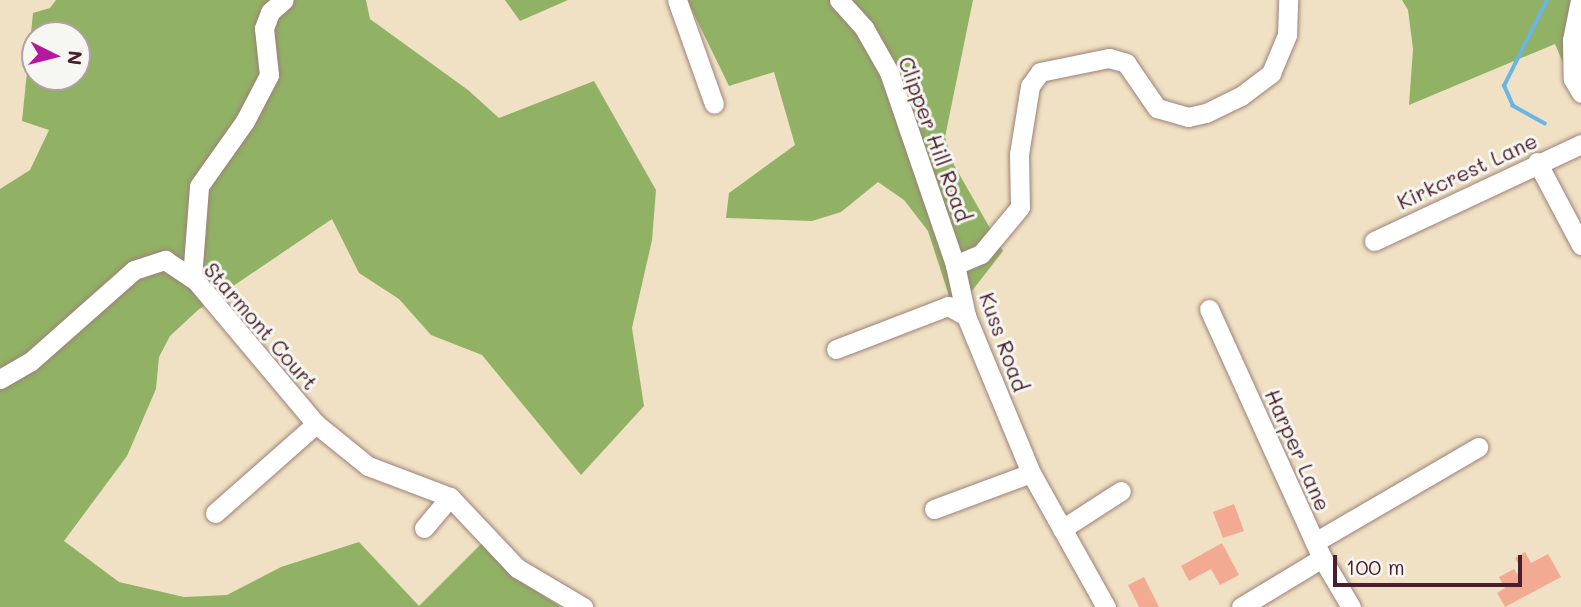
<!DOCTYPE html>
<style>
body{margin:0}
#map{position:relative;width:1581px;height:607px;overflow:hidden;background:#f0e1c4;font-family:Mali,sans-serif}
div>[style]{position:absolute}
.forest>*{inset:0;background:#91b165}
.stream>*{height:3.5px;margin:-1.75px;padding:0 1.75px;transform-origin:1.75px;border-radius:1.75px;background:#6bb5e4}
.building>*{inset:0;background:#f3aa92}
.roads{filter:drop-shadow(0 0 2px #9d8078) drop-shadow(0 0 2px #9d8078)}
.minor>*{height:19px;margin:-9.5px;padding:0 9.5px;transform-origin:9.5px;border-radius:9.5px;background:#fff}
span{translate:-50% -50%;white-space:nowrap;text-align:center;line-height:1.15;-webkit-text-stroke:6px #f6f6f2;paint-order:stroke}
.street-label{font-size:21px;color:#4a1f2b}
.north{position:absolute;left:21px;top:21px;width:70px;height:70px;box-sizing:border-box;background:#f6f6f2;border:2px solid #b1a0a2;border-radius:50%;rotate:96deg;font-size:19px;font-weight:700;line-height:28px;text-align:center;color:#4a1f2b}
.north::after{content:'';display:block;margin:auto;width:24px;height:32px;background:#b5179e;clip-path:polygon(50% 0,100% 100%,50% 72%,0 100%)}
.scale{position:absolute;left:1333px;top:555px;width:189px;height:32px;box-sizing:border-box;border:4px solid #4a1f2b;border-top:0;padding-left:9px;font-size:21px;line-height:24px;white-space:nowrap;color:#4a1f2b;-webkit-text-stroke:5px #f6f6f2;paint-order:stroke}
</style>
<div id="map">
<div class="forest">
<div style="clip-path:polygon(evenodd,56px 0,366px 0,370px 19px,468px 90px,499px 118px,594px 81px,656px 190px,652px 240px,632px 328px,644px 406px,581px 475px,482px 355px,431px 335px,399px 299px,359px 273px,332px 219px,198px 310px,170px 336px,159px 357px,156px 389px,127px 456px,64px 541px,119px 582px,184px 597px,227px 595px,281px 567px,359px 542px,419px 606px,482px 543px,511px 575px,561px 607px,0 607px,0 189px,30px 170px,49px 130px,22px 121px,33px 13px,50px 8px,56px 0,35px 35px,77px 35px,77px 77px,35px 77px,35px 35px)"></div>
<div style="clip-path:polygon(505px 0,568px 0,520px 21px)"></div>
<div style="clip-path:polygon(687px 0,973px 0,945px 137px,954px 165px,1003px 251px,968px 296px,951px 302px,928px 231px,904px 200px,878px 182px,841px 212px,812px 221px,726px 218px,729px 193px,795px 145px,774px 72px,729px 86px)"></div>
<div style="clip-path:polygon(1402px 0,1581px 0,1581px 105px,1555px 44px,1409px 105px,1413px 49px,1408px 10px)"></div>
</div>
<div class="stream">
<div style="left:1545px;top:124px;width:37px;rotate:-151deg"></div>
<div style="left:1513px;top:106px;width:22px;rotate:-114deg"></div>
<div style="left:1504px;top:86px;width:96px;rotate:-63.4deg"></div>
</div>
<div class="building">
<div style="clip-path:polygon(1234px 504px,1244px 531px,1223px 538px,1213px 512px)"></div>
<div style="clip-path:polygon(1222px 543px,1239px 575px,1220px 585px,1211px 569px,1189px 581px,1181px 566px)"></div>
<div style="clip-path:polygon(1525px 552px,1531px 563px,1548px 554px,1561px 577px,1505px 607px,1497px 593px,1505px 588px,1499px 577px,1514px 569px,1517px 574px,1522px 571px,1515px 558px)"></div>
<div style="clip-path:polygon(1144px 577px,1159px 607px,1139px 607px,1128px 585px)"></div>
</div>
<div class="roads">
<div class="minor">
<div style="left:677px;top:0;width:110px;rotate:70.4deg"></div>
<div style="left:839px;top:0;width:38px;rotate:48deg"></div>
<div style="left:864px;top:28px;width:51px;rotate:60.4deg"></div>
<div style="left:889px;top:72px;width:204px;rotate:71.1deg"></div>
<div style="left:955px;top:265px;width:52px;rotate:77.8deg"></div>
<div style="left:966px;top:316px;width:170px;rotate:67.5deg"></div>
<div style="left:1031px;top:473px;width:154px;rotate:60.8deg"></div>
<div style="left:1580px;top:0;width:41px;rotate:101.3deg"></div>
<div style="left:1572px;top:40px;width:39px;rotate:89deg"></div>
<div style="left:1573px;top:79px;width:16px;rotate:60deg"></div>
<div style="left:1537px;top:162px;width:94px;rotate:62.1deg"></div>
<div style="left:1374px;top:241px;width:229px;rotate:-25.1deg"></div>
<div style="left:955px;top:265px;width:28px;rotate:-23deg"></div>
<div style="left:981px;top:254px;width:61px;rotate:-50.3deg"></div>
<div style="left:1020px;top:207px;width:53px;rotate:-91.1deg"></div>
<div style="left:1019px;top:154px;width:69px;rotate:-80.8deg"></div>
<div style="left:1030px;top:86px;width:17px;rotate:-54deg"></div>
<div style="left:1040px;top:72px;width:70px;rotate:-11.5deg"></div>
<div style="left:1109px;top:58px;width:18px;rotate:16deg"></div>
<div style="left:1126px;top:63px;width:55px;rotate:55.4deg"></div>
<div style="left:1157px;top:108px;width:32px;rotate:16deg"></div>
<div style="left:1188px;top:117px;width:18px;rotate:-13deg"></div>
<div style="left:1206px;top:113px;width:39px;rotate:-26deg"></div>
<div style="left:1241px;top:96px;width:38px;rotate:-37deg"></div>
<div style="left:1271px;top:73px;width:41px;rotate:-67.2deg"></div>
<div style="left:1287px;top:35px;width:35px;rotate:-88deg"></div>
<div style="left:192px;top:278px;width:92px;rotate:-85.6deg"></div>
<div style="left:199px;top:186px;width:80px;rotate:-54.7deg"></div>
<div style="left:245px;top:121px;width:52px;rotate:-62.4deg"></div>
<div style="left:269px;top:75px;width:47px;rotate:-96.1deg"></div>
<div style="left:264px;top:28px;width:17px;rotate:-69deg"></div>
<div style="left:270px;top:12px;width:18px;rotate:-41deg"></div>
<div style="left:1209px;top:309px;width:273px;rotate:65.6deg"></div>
<div style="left:1322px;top:558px;width:57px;rotate:59.4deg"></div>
<div style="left:836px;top:349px;width:120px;rotate:-21deg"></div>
<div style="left:948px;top:306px;width:21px;rotate:29deg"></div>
<div style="left:0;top:379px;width:34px;rotate:-30deg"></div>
<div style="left:30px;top:362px;width:139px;rotate:-41.5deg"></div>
<div style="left:134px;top:270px;width:33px;rotate:-18deg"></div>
<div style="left:165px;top:260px;width:37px;rotate:34deg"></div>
<div style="left:196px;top:281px;width:187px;rotate:50deg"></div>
<div style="left:316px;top:424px;width:67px;rotate:38.9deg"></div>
<div style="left:368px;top:466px;width:88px;rotate:20.7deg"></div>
<div style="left:450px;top:497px;width:98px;rotate:46.7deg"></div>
<div style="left:517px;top:568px;width:77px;rotate:30.6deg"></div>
<div style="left:934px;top:509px;width:103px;rotate:-20.4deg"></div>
<div style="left:215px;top:513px;width:135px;rotate:-41.4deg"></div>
<div style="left:424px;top:528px;width:40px;rotate:-50deg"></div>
<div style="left:1062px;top:529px;width:70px;rotate:-32.8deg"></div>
<div style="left:1315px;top:542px;width:189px;rotate:-30.2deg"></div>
<div style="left:1241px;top:607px;width:95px;rotate:-31.2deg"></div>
</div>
</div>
<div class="street-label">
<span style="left:935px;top:139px;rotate:70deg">Clipper Hill Road</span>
<span style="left:1467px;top:171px;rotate:-25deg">Kirkcrest Lane</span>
<span style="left:261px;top:326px;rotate:49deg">Starmont Court</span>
<span style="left:1004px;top:342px;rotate:70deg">Kuss Road</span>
<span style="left:1298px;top:450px;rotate:66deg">Harper Lane</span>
</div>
<div class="north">N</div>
<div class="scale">100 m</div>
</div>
